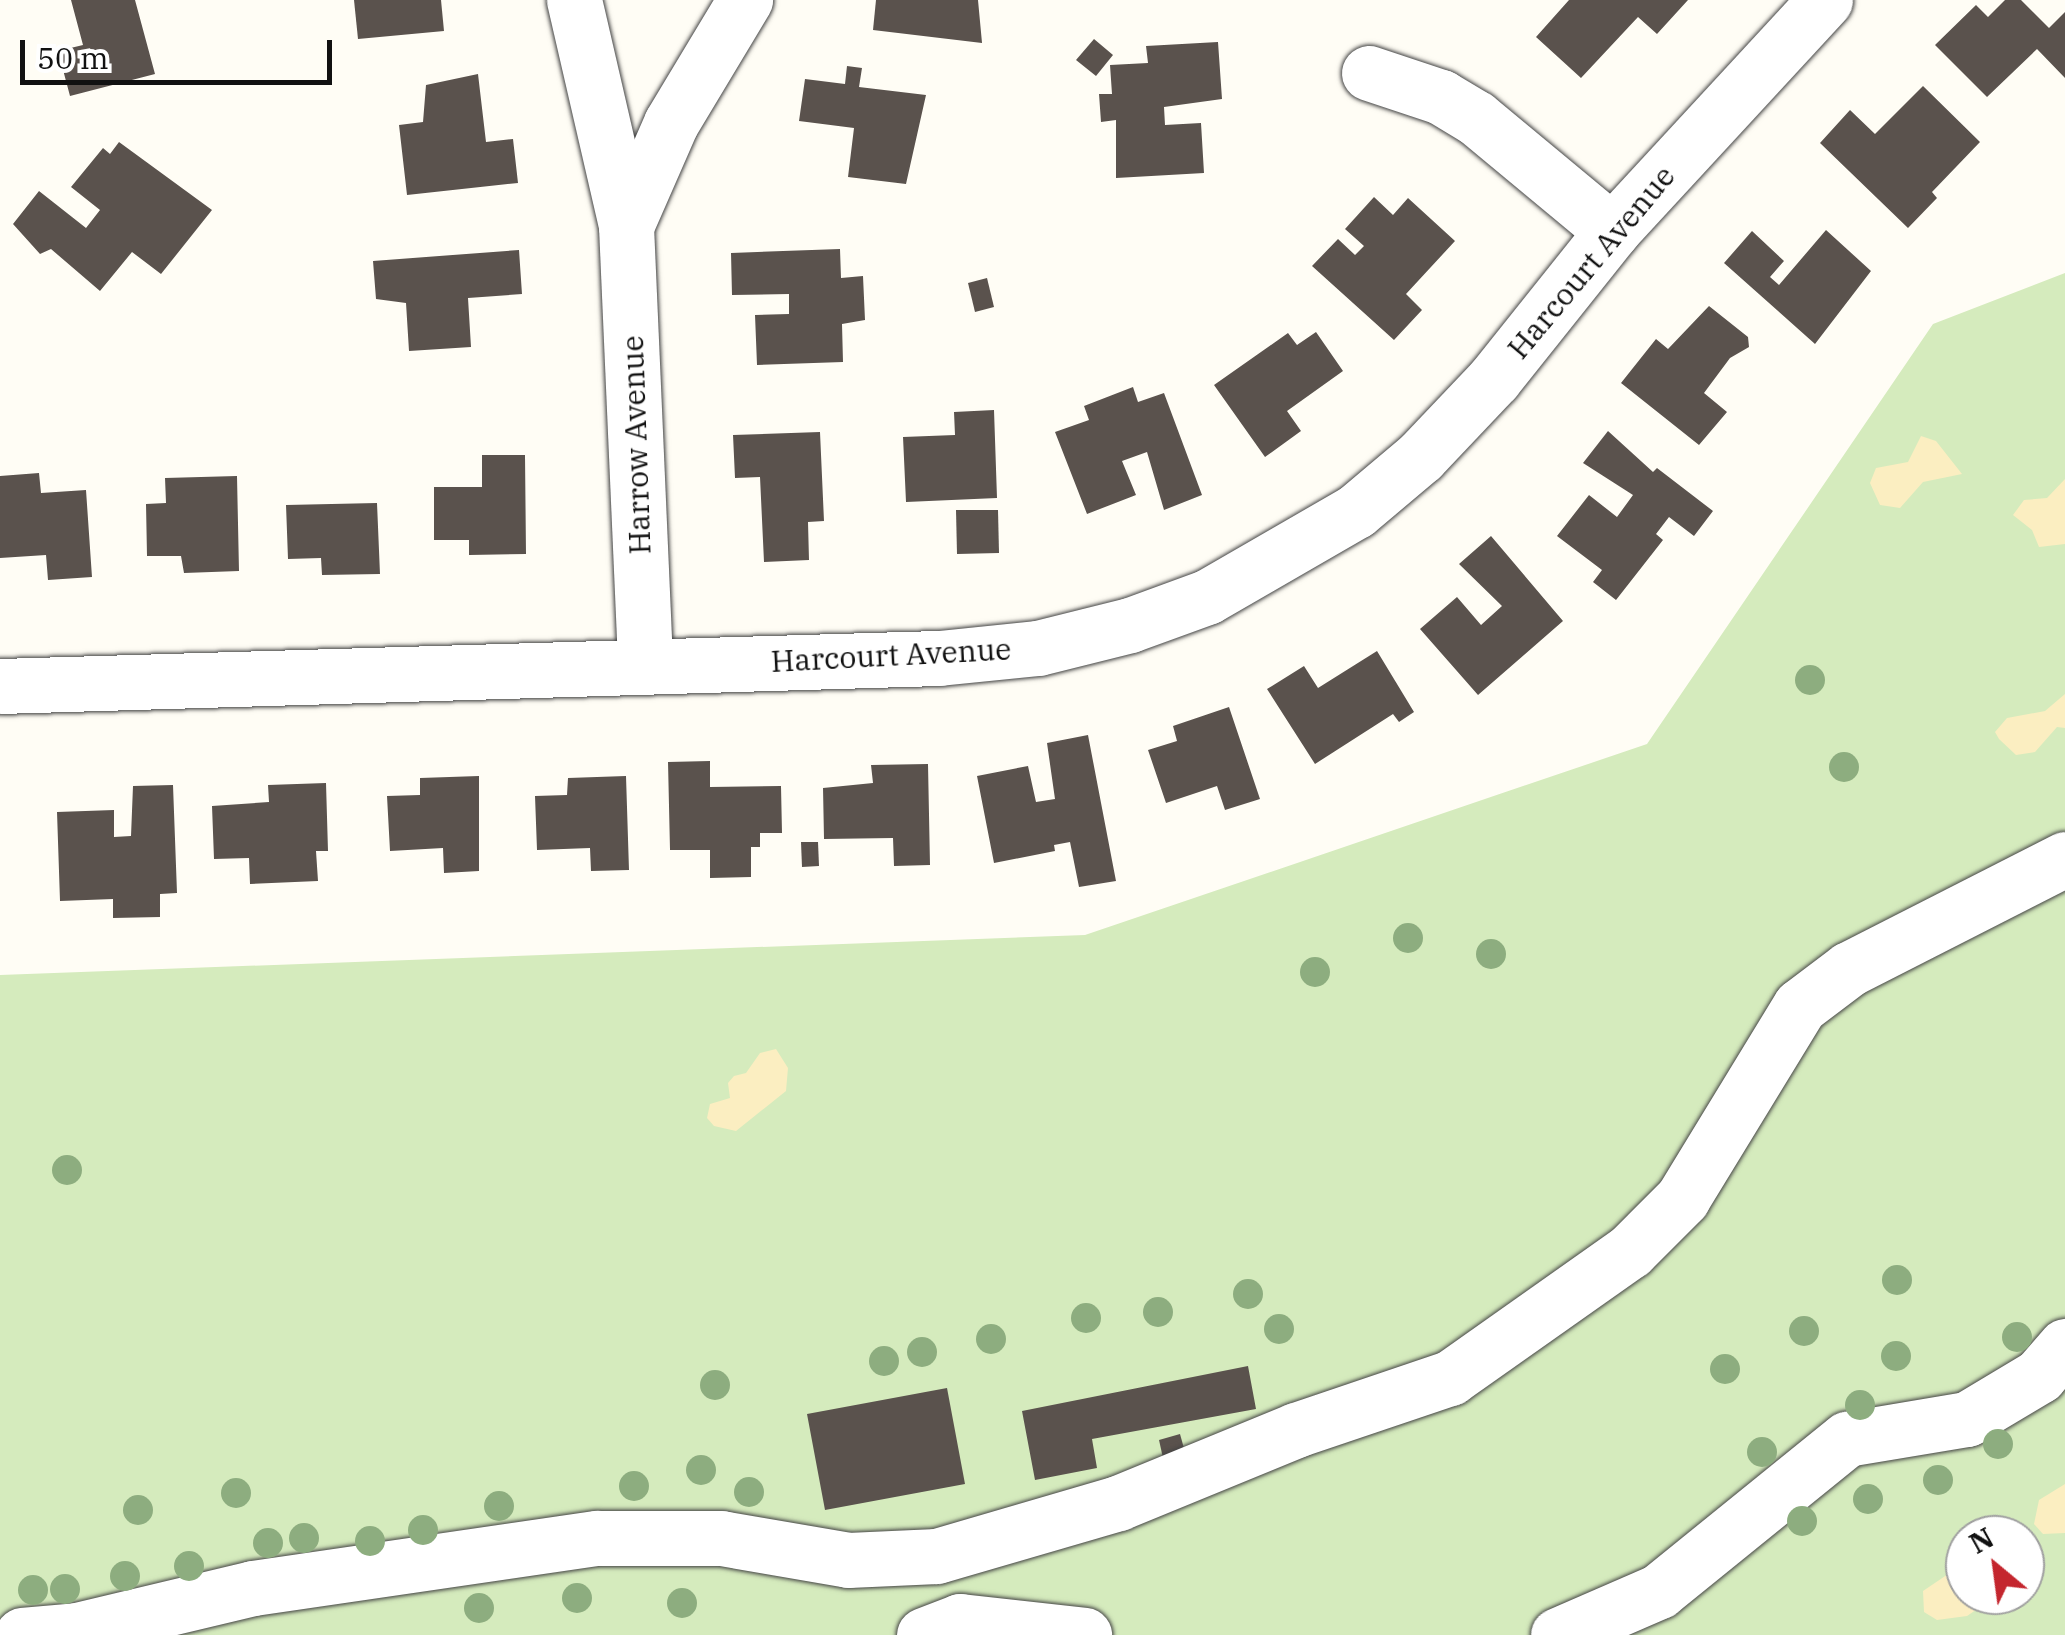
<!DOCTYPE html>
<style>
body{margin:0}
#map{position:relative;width:2065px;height:1635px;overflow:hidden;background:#fffdf5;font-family:"IBM Plex Serif",serif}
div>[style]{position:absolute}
.green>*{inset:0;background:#d5ebbd}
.sand>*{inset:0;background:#fbeec1}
.building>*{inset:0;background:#5a524d}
.roads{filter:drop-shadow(0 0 2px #444) drop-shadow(0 0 2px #444)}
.minor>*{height:55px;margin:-27.5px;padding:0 27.5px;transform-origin:27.5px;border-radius:27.5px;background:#fff}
.trees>*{width:30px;height:30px;margin:-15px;border-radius:50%;background:#8dad7f}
span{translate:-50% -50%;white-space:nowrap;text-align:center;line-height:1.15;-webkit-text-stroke:10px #fff;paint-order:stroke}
.street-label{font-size:30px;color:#111}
.north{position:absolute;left:1945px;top:1515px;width:100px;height:100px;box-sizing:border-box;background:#fff;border:2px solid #a0a0a0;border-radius:50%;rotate:331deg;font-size:28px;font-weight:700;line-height:40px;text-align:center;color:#111}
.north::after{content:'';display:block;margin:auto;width:35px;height:45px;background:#c4262e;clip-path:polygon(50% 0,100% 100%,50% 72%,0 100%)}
.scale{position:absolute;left:20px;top:40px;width:312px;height:45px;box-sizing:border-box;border:5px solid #111;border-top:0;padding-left:12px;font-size:30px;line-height:35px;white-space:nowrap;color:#111;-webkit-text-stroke:8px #fff;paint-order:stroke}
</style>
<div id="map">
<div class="green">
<div style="clip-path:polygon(evenodd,2065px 273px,2065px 1635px,0 1635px,0 975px,1085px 935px,1647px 744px,1933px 324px,2065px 273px,1965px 1535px,2025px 1535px,2025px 1595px,1965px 1595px,1965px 1535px)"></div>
</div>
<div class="sand">
<div style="clip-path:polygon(1921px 436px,1936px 441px,1962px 474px,1923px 482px,1900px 508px,1880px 505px,1870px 483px,1876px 468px,1908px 462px)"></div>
<div style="clip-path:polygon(2065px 479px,2065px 544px,2039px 547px,2032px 530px,2013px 515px,2024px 500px,2047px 498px)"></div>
<div style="clip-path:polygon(2065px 694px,2065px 728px,2057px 727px,2035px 752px,2016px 755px,1999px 739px,1995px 732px,2007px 718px,2045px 711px)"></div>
<div style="clip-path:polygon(776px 1049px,788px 1068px,786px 1091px,736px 1131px,714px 1126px,707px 1118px,710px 1104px,730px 1098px,728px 1083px,734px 1076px,746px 1073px,760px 1053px)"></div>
<div style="clip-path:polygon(2065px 1484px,2065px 1533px,2043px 1534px,2034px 1524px,2039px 1500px)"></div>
<div style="clip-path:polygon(1963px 1564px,1965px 1595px,1992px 1599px,1967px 1616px,1937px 1620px,1924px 1612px,1923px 1591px)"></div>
</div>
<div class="building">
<div style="clip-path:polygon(71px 0,135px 0,155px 74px,70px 96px,58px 51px,83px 45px)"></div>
<div style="clip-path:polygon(354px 0,441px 0,444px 31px,358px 39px)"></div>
<div style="clip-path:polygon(876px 0,978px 0,982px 43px,873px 30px)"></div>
<div style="clip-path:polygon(1569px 0,1688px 0,1657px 34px,1638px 17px,1581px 78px,1536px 37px)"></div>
<div style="clip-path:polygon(2005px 0,2021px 0,2049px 28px,2065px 12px,2065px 78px,2037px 49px,1987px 97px,1935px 45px,1976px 5px,1988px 17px)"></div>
<div style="clip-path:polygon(1094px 39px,1113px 55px,1096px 76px,1076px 60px)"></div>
<div style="clip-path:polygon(1218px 42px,1222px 99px,1164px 107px,1165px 125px,1201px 123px,1204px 173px,1116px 178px,1116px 120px,1101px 122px,1099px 94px,1112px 94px,1110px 65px,1148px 63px,1146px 46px)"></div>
<div style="clip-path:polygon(847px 66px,862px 68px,859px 87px,926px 95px,906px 184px,848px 177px,854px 128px,799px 121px,805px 79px,845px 84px)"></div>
<div style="clip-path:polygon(478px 74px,486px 142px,513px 139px,518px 183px,407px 195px,399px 125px,423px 122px,426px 85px)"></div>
<div style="clip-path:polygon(1923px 86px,1980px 142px,1932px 192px,1937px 198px,1908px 228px,1820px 143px,1850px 110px,1875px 134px)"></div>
<div style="clip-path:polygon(119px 142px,212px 210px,161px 274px,132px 252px,100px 291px,51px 249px,40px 254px,13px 224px,39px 191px,86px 228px,100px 210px,71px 187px,103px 148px,110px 154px)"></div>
<div style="clip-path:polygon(1374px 197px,1393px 215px,1408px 198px,1455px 241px,1406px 294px,1422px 310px,1394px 340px,1312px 266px,1338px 239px,1355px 255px,1364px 246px,1345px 229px)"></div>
<div style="clip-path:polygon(1826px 230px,1871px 271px,1815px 344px,1724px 263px,1752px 231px,1784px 261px,1770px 277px,1779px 285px)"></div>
<div style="clip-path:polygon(840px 249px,841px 278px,863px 276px,865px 320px,842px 324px,843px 362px,757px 365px,755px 315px,789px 314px,789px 294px,732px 295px,731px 253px)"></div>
<div style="clip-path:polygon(519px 250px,522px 294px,468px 298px,471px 347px,409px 351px,406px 303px,376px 299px,373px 261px)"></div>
<div style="clip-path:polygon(987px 278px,994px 307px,975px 312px,968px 283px)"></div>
<div style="clip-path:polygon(1709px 306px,1748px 337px,1749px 347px,1730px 358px,1704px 393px,1727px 412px,1699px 445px,1621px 383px,1656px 339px,1668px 349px)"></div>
<div style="clip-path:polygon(1316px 332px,1343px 371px,1287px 411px,1301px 431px,1265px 457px,1214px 385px,1288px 333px,1297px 345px)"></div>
<div style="clip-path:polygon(1133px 387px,1138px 402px,1164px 393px,1202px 495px,1164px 510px,1147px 452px,1122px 461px,1136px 495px,1087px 514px,1055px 432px,1089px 420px,1084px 406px)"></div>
<div style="clip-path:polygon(994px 410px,997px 498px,906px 502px,903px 437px,955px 435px,954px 412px)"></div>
<div style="clip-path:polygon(1608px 431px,1653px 472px,1657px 468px,1713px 511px,1694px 536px,1669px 517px,1656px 534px,1663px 540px,1616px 600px,1593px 582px,1602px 570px,1557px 536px,1589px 495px,1617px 517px,1633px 495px,1583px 463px)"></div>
<div style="clip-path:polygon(820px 432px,824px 521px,808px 522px,809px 560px,764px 562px,760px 477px,735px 478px,733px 435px)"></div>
<div style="clip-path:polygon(482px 455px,525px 455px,526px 554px,469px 555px,469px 540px,434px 540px,434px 487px,482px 487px)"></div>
<div style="clip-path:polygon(39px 473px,41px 493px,86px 490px,92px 577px,48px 580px,46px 555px,0 558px,0 476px)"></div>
<div style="clip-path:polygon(237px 476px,239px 571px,184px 573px,181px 556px,147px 556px,146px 504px,166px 503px,165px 478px)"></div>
<div style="clip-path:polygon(377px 503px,380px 574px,322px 575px,321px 558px,288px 559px,286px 505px)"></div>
<div style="clip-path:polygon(956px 510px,998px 510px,999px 553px,957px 554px)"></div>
<div style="clip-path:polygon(1491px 536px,1563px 621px,1478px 695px,1420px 629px,1457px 597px,1481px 625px,1502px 606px,1459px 564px)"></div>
<div style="clip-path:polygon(1377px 651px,1414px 712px,1399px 722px,1393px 714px,1315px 764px,1267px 689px,1304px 666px,1318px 688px)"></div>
<div style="clip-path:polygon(1229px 707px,1260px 799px,1225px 810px,1217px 786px,1166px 803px,1148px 750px,1177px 741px,1173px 726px)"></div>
<div style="clip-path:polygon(1088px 735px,1116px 881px,1079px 887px,1070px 842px,1054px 845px,1055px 851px,994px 863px,977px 776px,1028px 766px,1036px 802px,1055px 799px,1047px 743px)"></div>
<div style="clip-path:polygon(710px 761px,710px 787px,781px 786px,782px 833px,760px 833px,760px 847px,751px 847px,751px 877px,710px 878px,710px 850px,670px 850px,668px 762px)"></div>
<div style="clip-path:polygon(928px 764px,930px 865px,894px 866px,893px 838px,824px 839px,823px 788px,873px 783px,871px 765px)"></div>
<div style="clip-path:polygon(479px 776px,479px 871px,444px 873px,443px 848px,390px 851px,387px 796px,420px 795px,420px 778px)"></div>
<div style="clip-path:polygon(626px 776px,629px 870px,591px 871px,590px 848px,537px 850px,535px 796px,567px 795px,568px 778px)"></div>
<div style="clip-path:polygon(326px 783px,328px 851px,316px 851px,318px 881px,250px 884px,249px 858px,214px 859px,212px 806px,269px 802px,268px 785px)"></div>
<div style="clip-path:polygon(173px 785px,177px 893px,160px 894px,160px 917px,113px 918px,113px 899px,60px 901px,57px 812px,114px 810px,114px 837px,131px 836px,133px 786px)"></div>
<div style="clip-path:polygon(801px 842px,818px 842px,819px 866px,802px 867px)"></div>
<div style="clip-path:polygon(1248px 1366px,1256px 1409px,1092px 1439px,1097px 1468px,1035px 1480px,1022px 1411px)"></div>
<div style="clip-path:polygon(947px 1388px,965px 1484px,825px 1510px,807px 1414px)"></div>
<div style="clip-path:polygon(1180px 1434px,1185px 1452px,1163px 1458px,1159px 1440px)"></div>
</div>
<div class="roads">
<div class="minor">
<div style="left:574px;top:0;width:232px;rotate:77deg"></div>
<div style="left:626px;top:226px;width:438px;rotate:87.5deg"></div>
<div style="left:1369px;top:73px;width:76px;rotate:18.4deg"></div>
<div style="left:1441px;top:97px;width:41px;rotate:31deg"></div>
<div style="left:1476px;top:118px;width:177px;rotate:39.7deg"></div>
<div style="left:626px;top:226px;width:112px;rotate:-66.4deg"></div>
<div style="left:671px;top:123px;width:144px;rotate:-59deg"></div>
<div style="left:0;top:686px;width:939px;rotate:-1.71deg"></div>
<div style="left:939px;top:658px;width:100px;rotate:-5.8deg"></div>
<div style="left:1038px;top:648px;width:95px;rotate:-14deg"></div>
<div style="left:1130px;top:625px;width:82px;rotate:-20deg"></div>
<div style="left:1207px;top:597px;width:172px;rotate:-30deg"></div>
<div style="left:1356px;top:511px;width:85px;rotate:-40.2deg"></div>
<div style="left:1421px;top:456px;width:106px;rotate:-46.5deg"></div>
<div style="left:1494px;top:379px;width:189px;rotate:-51.4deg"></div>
<div style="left:1612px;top:231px;width:314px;rotate:-47.3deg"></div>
<div style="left:22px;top:1635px;width:55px;rotate:-5.2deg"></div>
<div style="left:77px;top:1630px;width:181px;rotate:-13.4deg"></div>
<div style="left:253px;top:1588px;width:348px;rotate:-8.3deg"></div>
<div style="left:597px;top:1538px;width:124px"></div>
<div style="left:721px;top:1538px;width:129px;rotate:9.8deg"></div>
<div style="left:848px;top:1560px;width:89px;rotate:-2.6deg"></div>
<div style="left:937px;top:1556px;width:189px;rotate:-16.3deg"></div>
<div style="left:1118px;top:1503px;width:192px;rotate:-22.3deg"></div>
<div style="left:1296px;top:1430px;width:163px;rotate:-18.7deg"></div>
<div style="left:1450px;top:1378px;width:220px;rotate:-35.2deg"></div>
<div style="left:1630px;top:1251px;width:74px;rotate:-45deg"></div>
<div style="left:1682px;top:1199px;width:226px;rotate:-58.6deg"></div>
<div style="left:1800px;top:1006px;width:61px;rotate:-37.1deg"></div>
<div style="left:1849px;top:969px;width:242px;rotate:-27deg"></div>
<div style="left:924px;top:1635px;width:39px;rotate:-21deg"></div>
<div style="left:960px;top:1621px;width:125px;rotate:6.4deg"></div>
<div style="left:1558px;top:1635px;width:110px;rotate:-23.5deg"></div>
<div style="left:1659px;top:1591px;width:242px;rotate:-39deg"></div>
<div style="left:1847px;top:1439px;width:122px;rotate:-9.5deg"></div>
<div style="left:1967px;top:1419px;width:84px;rotate:-30.8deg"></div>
<div style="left:2039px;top:1376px;width:40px;rotate:-49deg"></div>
</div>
</div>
<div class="trees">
<div style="left:1810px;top:680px"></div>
<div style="left:1844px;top:767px"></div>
<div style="left:1408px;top:938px"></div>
<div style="left:1491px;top:954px"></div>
<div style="left:1315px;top:972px"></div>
<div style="left:67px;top:1170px"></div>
<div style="left:1897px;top:1280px"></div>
<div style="left:1248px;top:1294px"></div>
<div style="left:1158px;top:1312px"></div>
<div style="left:1086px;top:1318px"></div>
<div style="left:1279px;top:1329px"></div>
<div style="left:1804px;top:1331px"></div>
<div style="left:2017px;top:1337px"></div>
<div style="left:991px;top:1339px"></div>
<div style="left:922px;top:1352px"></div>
<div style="left:1896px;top:1356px"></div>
<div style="left:884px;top:1361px"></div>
<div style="left:1725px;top:1369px"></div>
<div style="left:715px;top:1385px"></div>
<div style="left:1860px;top:1405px"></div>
<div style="left:1998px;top:1444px"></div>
<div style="left:1762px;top:1452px"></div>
<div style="left:701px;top:1470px"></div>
<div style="left:1938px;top:1480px"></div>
<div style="left:634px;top:1486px"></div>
<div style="left:749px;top:1492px"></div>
<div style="left:236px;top:1493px"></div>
<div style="left:1868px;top:1499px"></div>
<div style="left:499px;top:1506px"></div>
<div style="left:138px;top:1510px"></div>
<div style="left:1802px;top:1521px"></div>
<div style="left:423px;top:1530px"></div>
<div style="left:304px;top:1538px"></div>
<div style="left:370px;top:1541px"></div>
<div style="left:268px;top:1543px"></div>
<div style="left:189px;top:1566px"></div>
<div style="left:125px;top:1576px"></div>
<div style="left:65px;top:1589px"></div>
<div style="left:33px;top:1590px"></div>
<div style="left:577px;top:1598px"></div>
<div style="left:682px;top:1603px"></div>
<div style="left:479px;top:1608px"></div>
</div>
<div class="street-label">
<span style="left:1591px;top:262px;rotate:-50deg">Harcourt Avenue</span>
<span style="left:636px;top:445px;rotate:-92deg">Harrow Avenue</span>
<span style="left:891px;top:655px;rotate:-3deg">Harcourt Avenue</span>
</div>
<div class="north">N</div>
<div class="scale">50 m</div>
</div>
